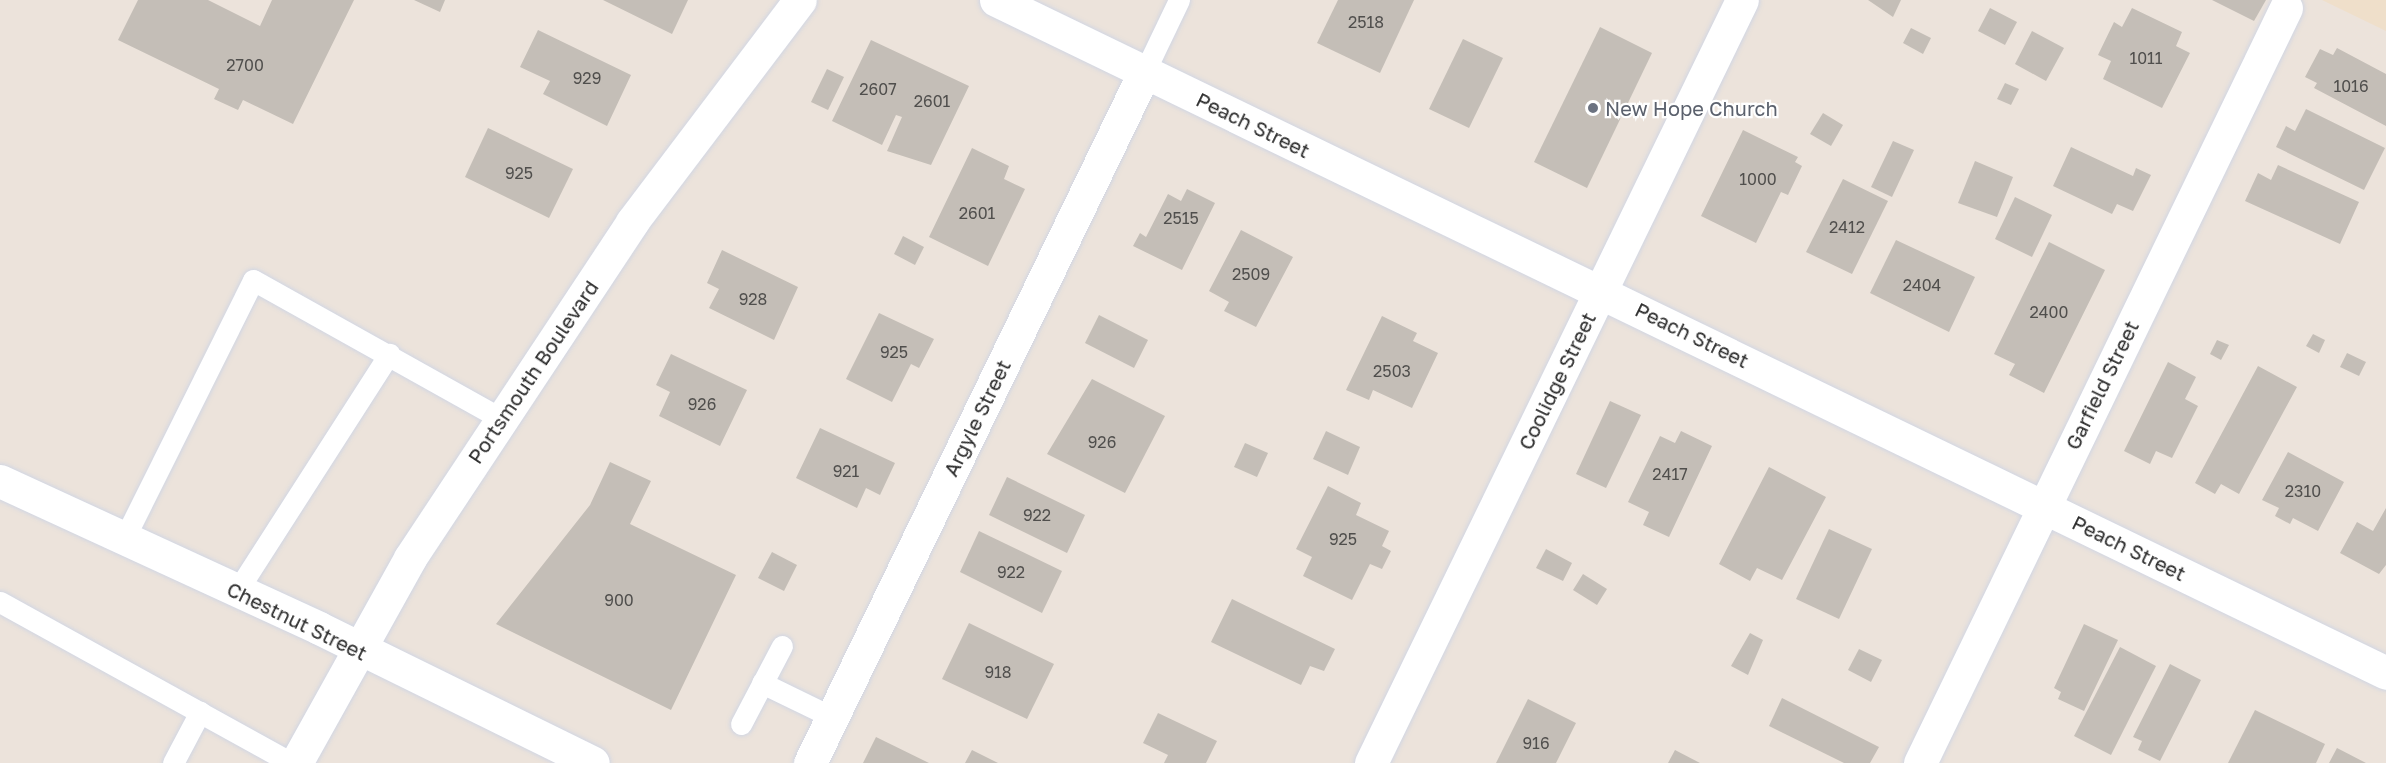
<!DOCTYPE html>
<style>
body{margin:0}
#map{position:relative;width:2386px;height:763px;overflow:hidden;background:#ece3db;font-family:"Golos Text",sans-serif}
div>[style]{position:absolute}
.education>*{inset:0;background:#efdfca}
.building>*{inset:0;background:#c4beb7}
.roads{filter:drop-shadow(0 0 2px #d1d6e3) drop-shadow(0 0 2px #d1d6e3)}
.service>*{height:21px;margin:-10.5px;padding:0 10.5px;transform-origin:10.5px;border-radius:10.5px;background:#fff}
.minor>*{height:33px;margin:-16.5px;padding:0 16.5px;transform-origin:16.5px;border-radius:16.5px;background:#fff}
.secondary>*{height:33px;margin:-16.5px;padding:0 16.5px;transform-origin:16.5px;border-radius:16.5px;background:#fff}
.dots>*{width:16px;height:16px;translate:-50% -50%;box-sizing:border-box;border:3px solid #fff;border-radius:50%}
span{translate:-50% -50%;white-space:nowrap;text-align:center;line-height:1.15;-webkit-text-stroke:4.5px #fff;paint-order:stroke}
.number-label{font-size:16px;color:#504f4d}
.number-label span{-webkit-text-stroke-width:0}
.worship-label{font-size:20px;color:#5b616d}
.left{translate:0 -50%;text-align:left}
.street-label{font-size:20px;color:#2a2a2a}
</style>
<div id="map">
<div class="education">
<div style="clip-path:polygon(2322px 0,2386px 0,2386px 31px)"></div>
</div>
<div class="building">
<div style="clip-path:polygon(138px 0,208px 0,260px 26px,272px 0,354px 0,293px 124px,243px 100px,238px 110px,214px 99px,219px 89px,118px 40px)"></div>
<div style="clip-path:polygon(414px 0,445px 0,440px 12px)"></div>
<div style="clip-path:polygon(603px 0,688px 0,672px 34px)"></div>
<div style="clip-path:polygon(1338px 0,1414px 0,1380px 73px,1317px 43px)"></div>
<div style="clip-path:polygon(1868px 0,1901px 0,1893px 17px)"></div>
<div style="clip-path:polygon(2212px 0,2266px 0,2254px 21px)"></div>
<div style="clip-path:polygon(1990px 8px,2017px 22px,2005px 45px,1978px 31px)"></div>
<div style="clip-path:polygon(2132px 8px,2182px 32px,2176px 46px,2190px 53px,2162px 108px,2103px 79px,2111px 61px,2098px 55px,2114px 22px,2122px 27px)"></div>
<div style="clip-path:polygon(1600px 27px,1652px 53px,1587px 188px,1534px 162px)"></div>
<div style="clip-path:polygon(1911px 28px,1931px 38px,1923px 54px,1903px 43px)"></div>
<div style="clip-path:polygon(538px 30px,631px 75px,607px 126px,543px 94px,550px 81px,520px 67px)"></div>
<div style="clip-path:polygon(2032px 31px,2064px 48px,2046px 81px,2015px 64px)"></div>
<div style="clip-path:polygon(1463px 39px,1503px 58px,1469px 128px,1429px 109px)"></div>
<div style="clip-path:polygon(871px 40px,969px 86px,931px 165px,887px 151px,902px 117px,896px 115px,882px 145px,832px 121px)"></div>
<div style="clip-path:polygon(2337px 48px,2386px 74px,2386px 126px,2314px 88px,2317px 83px,2305px 77px,2320px 49px,2333px 55px)"></div>
<div style="clip-path:polygon(827px 69px,844px 77px,828px 110px,811px 102px)"></div>
<div style="clip-path:polygon(2005px 83px,2019px 89px,2011px 105px,1997px 99px)"></div>
<div style="clip-path:polygon(2306px 109px,2385px 148px,2364px 190px,2276px 147px,2286px 126px,2295px 131px)"></div>
<div style="clip-path:polygon(1823px 113px,1843px 125px,1831px 146px,1810px 134px)"></div>
<div style="clip-path:polygon(488px 128px,573px 169px,549px 218px,465px 177px)"></div>
<div style="clip-path:polygon(1743px 130px,1798px 157px,1795px 162px,1802px 166px,1788px 195px,1781px 192px,1756px 243px,1701px 216px)"></div>
<div style="clip-path:polygon(1893px 141px,1914px 150px,1892px 197px,1871px 187px)"></div>
<div style="clip-path:polygon(2071px 147px,2133px 176px,2136px 168px,2151px 175px,2133px 211px,2117px 204px,2112px 214px,2053px 186px)"></div>
<div style="clip-path:polygon(972px 148px,1009px 166px,1004px 179px,1025px 189px,988px 266px,929px 237px)"></div>
<div style="clip-path:polygon(1975px 161px,2013px 177px,1997px 217px,1958px 203px)"></div>
<div style="clip-path:polygon(2278px 165px,2359px 202px,2340px 244px,2245px 201px,2258px 173px,2271px 180px)"></div>
<div style="clip-path:polygon(1843px 179px,1888px 201px,1852px 274px,1806px 252px)"></div>
<div style="clip-path:polygon(1187px 189px,1215px 203px,1182px 270px,1133px 246px,1140px 233px,1146px 237px,1168px 194px,1181px 201px)"></div>
<div style="clip-path:polygon(2015px 197px,2052px 215px,2032px 257px,1995px 239px)"></div>
<div style="clip-path:polygon(1241px 230px,1293px 257px,1256px 327px,1224px 311px,1229px 302px,1209px 291px)"></div>
<div style="clip-path:polygon(903px 236px,924px 247px,915px 265px,894px 254px)"></div>
<div style="clip-path:polygon(1896px 240px,1975px 277px,1949px 332px,1870px 293px)"></div>
<div style="clip-path:polygon(2049px 242px,2105px 270px,2044px 393px,2009px 375px,2015px 364px,1994px 354px)"></div>
<div style="clip-path:polygon(722px 250px,798px 287px,774px 340px,709px 308px,719px 289px,707px 283px)"></div>
<div style="clip-path:polygon(879px 313px,934px 339px,919px 368px,911px 364px,892px 402px,846px 379px)"></div>
<div style="clip-path:polygon(1099px 315px,1148px 340px,1134px 368px,1085px 343px)"></div>
<div style="clip-path:polygon(1382px 316px,1417px 333px,1413px 341px,1438px 353px,1412px 408px,1373px 390px,1369px 400px,1346px 390px)"></div>
<div style="clip-path:polygon(2313px 334px,2325px 340px,2319px 353px,2306px 346px)"></div>
<div style="clip-path:polygon(2217px 340px,2229px 345px,2221px 360px,2210px 354px)"></div>
<div style="clip-path:polygon(2347px 353px,2366px 362px,2359px 376px,2340px 367px)"></div>
<div style="clip-path:polygon(671px 354px,747px 390px,720px 446px,659px 416px,670px 392px,656px 385px)"></div>
<div style="clip-path:polygon(2168px 362px,2196px 377px,2185px 399px,2198px 406px,2172px 458px,2156px 451px,2150px 464px,2124px 451px)"></div>
<div style="clip-path:polygon(2258px 366px,2297px 387px,2239px 494px,2221px 484px,2215px 494px,2195px 483px)"></div>
<div style="clip-path:polygon(1092px 379px,1165px 416px,1125px 493px,1047px 454px)"></div>
<div style="clip-path:polygon(1610px 401px,1641px 415px,1606px 488px,1576px 474px)"></div>
<div style="clip-path:polygon(820px 428px,895px 463px,880px 495px,866px 488px,857px 508px,796px 478px)"></div>
<div style="clip-path:polygon(1326px 431px,1360px 447px,1348px 475px,1313px 459px)"></div>
<div style="clip-path:polygon(1681px 431px,1712px 446px,1669px 537px,1643px 525px,1649px 512px,1628px 502px,1660px 436px,1675px 443px)"></div>
<div style="clip-path:polygon(1245px 443px,1268px 453px,1257px 477px,1234px 467px)"></div>
<div style="clip-path:polygon(2288px 452px,2344px 482px,2318px 531px,2293px 518px,2290px 524px,2275px 516px,2279px 508px,2262px 500px)"></div>
<div style="clip-path:polygon(610px 462px,651px 481px,630px 524px,736px 575px,671px 710px,496px 624px,590px 505px)"></div>
<div style="clip-path:polygon(1769px 467px,1826px 497px,1782px 580px,1757px 568px,1750px 581px,1719px 564px)"></div>
<div style="clip-path:polygon(1007px 477px,1085px 515px,1067px 553px,989px 515px)"></div>
<div style="clip-path:polygon(1328px 486px,1361px 503px,1356px 515px,1389px 531px,1382px 546px,1391px 551px,1382px 569px,1370px 564px,1352px 600px,1303px 576px,1312px 557px,1296px 549px)"></div>
<div style="clip-path:polygon(2386px 508px,2386px 565px,2379px 574px,2340px 553px,2357px 522px,2373px 531px)"></div>
<div style="clip-path:polygon(1829px 529px,1872px 549px,1839px 619px,1796px 599px)"></div>
<div style="clip-path:polygon(979px 531px,1062px 571px,1042px 613px,960px 572px)"></div>
<div style="clip-path:polygon(1546px 549px,1572px 563px,1563px 581px,1536px 568px)"></div>
<div style="clip-path:polygon(772px 552px,797px 565px,784px 591px,758px 578px)"></div>
<div style="clip-path:polygon(1583px 574px,1607px 589px,1597px 605px,1573px 590px)"></div>
<div style="clip-path:polygon(1232px 599px,1335px 649px,1324px 671px,1310px 666px,1301px 685px,1211px 642px)"></div>
<div style="clip-path:polygon(969px 623px,1054px 664px,1027px 719px,942px 679px)"></div>
<div style="clip-path:polygon(2084px 624px,2118px 640px,2084px 711px,2058px 699px,2061px 692px,2054px 688px)"></div>
<div style="clip-path:polygon(1750px 633px,1763px 640px,1748px 675px,1731px 666px)"></div>
<div style="clip-path:polygon(2120px 647px,2156px 666px,2111px 755px,2074px 736px)"></div>
<div style="clip-path:polygon(1859px 649px,1882px 660px,1871px 682px,1848px 670px)"></div>
<div style="clip-path:polygon(2170px 664px,2201px 680px,2160px 761px,2138px 750px,2142px 741px,2133px 737px)"></div>
<div style="clip-path:polygon(1782px 698px,1879px 747px,1870px 763px,1844px 763px,1769px 726px)"></div>
<div style="clip-path:polygon(1528px 699px,1576px 723px,1556px 763px,1496px 763px)"></div>
<div style="clip-path:polygon(2255px 710px,2325px 744px,2316px 763px,2228px 763px)"></div>
<div style="clip-path:polygon(1158px 713px,1217px 741px,1206px 763px,1164px 763px,1168px 755px,1143px 743px)"></div>
<div style="clip-path:polygon(876px 737px,929px 763px,863px 763px)"></div>
<div style="clip-path:polygon(2337px 748px,2366px 763px,2329px 763px)"></div>
<div style="clip-path:polygon(972px 750px,998px 763px,965px 763px)"></div>
<div style="clip-path:polygon(1675px 750px,1700px 763px,1668px 763px)"></div>
</div>
<div class="roads">
<div class="service">
<div style="left:1144px;top:73px;width:81px;rotate:-64.4deg"></div>
<div style="left:124px;top:539px;width:289px;rotate:-63.5deg"></div>
<div style="left:253px;top:280px;width:285px;rotate:29.2deg"></div>
<div style="left:237px;top:591px;width:282px;rotate:-57.3deg"></div>
<div style="left:0;top:602px;width:333px;rotate:28.9deg"></div>
<div style="left:762px;top:683px;width:78px;rotate:25.9deg"></div>
<div style="left:741px;top:724px;width:88px;rotate:-62.3deg"></div>
<div style="left:173px;top:763px;width:58px;rotate:-62.1deg"></div>
</div>
<div class="minor">
<div style="left:996px;top:0;width:1544px;rotate:25.83deg"></div>
<div style="left:0;top:481px;width:351px;rotate:24.7deg"></div>
<div style="left:319px;top:628px;width:305px;rotate:26.2deg"></div>
<div style="left:810px;top:763px;width:767px;rotate:-64.17deg"></div>
<div style="left:1371px;top:763px;width:848px;rotate:-64.07deg"></div>
<div style="left:1920px;top:763px;width:839px;rotate:-64.14deg"></div>
</div>
<div class="secondary">
<div style="left:296px;top:763px;width:235px;rotate:-60.9deg"></div>
<div style="left:410px;top:558px;width:403px;rotate:-56.5deg"></div>
<div style="left:632px;top:222px;width:278px;rotate:-52.9deg"></div>
</div>
</div>
<div class="dots">
<div style="left:1593px;top:108px;background:#6b7280"></div>
</div>
<div class="number-label">
<span style="left:1366px;top:22px">2518</span>
<span style="left:2146px;top:58px">1011</span>
<span style="left:245px;top:65px">2700</span>
<span style="left:587px;top:78px">929</span>
<span style="left:2351px;top:86px">1016</span>
<span style="left:878px;top:89px">2607</span>
<span style="left:932px;top:101px">2601</span>
<span style="left:519px;top:173px">925</span>
<span style="left:1758px;top:179px">1000</span>
<span style="left:977px;top:213px">2601</span>
<span style="left:1181px;top:218px">2515</span>
<span style="left:1847px;top:227px">2412</span>
<span style="left:1251px;top:274px">2509</span>
<span style="left:1922px;top:285px">2404</span>
<span style="left:753px;top:299px">928</span>
<span style="left:2049px;top:312px">2400</span>
<span style="left:894px;top:352px">925</span>
<span style="left:1392px;top:371px">2503</span>
<span style="left:702px;top:404px">926</span>
<span style="left:1102px;top:442px">926</span>
<span style="left:846px;top:471px">921</span>
<span style="left:1670px;top:474px">2417</span>
<span style="left:2303px;top:491px">2310</span>
<span style="left:1037px;top:515px">922</span>
<span style="left:1343px;top:539px">925</span>
<span style="left:1011px;top:572px">922</span>
<span style="left:619px;top:600px">900</span>
<span style="left:998px;top:672px">918</span>
<span style="left:1536px;top:743px">916</span>
</div>
<div class="worship-label">
<span class="left" style="left:1605px;top:108px">New Hope Church</span>
</div>
<div class="street-label">
<span style="left:1253px;top:125px;rotate:26deg">Peach Street</span>
<span style="left:1692px;top:335px;rotate:26deg">Peach Street</span>
<span style="left:533px;top:372px;rotate:-56deg">Portsmouth Boulevard</span>
<span style="left:1557px;top:381px;rotate:-64deg">Coolidge Street</span>
<span style="left:2102px;top:385px;rotate:-64deg">Garfield Street</span>
<span style="left:977px;top:418px;rotate:-64deg">Argyle Street</span>
<span style="left:2129px;top:548px;rotate:26deg">Peach Street</span>
<span style="left:297px;top:621px;rotate:26deg">Chestnut Street</span>
</div>
</div>
